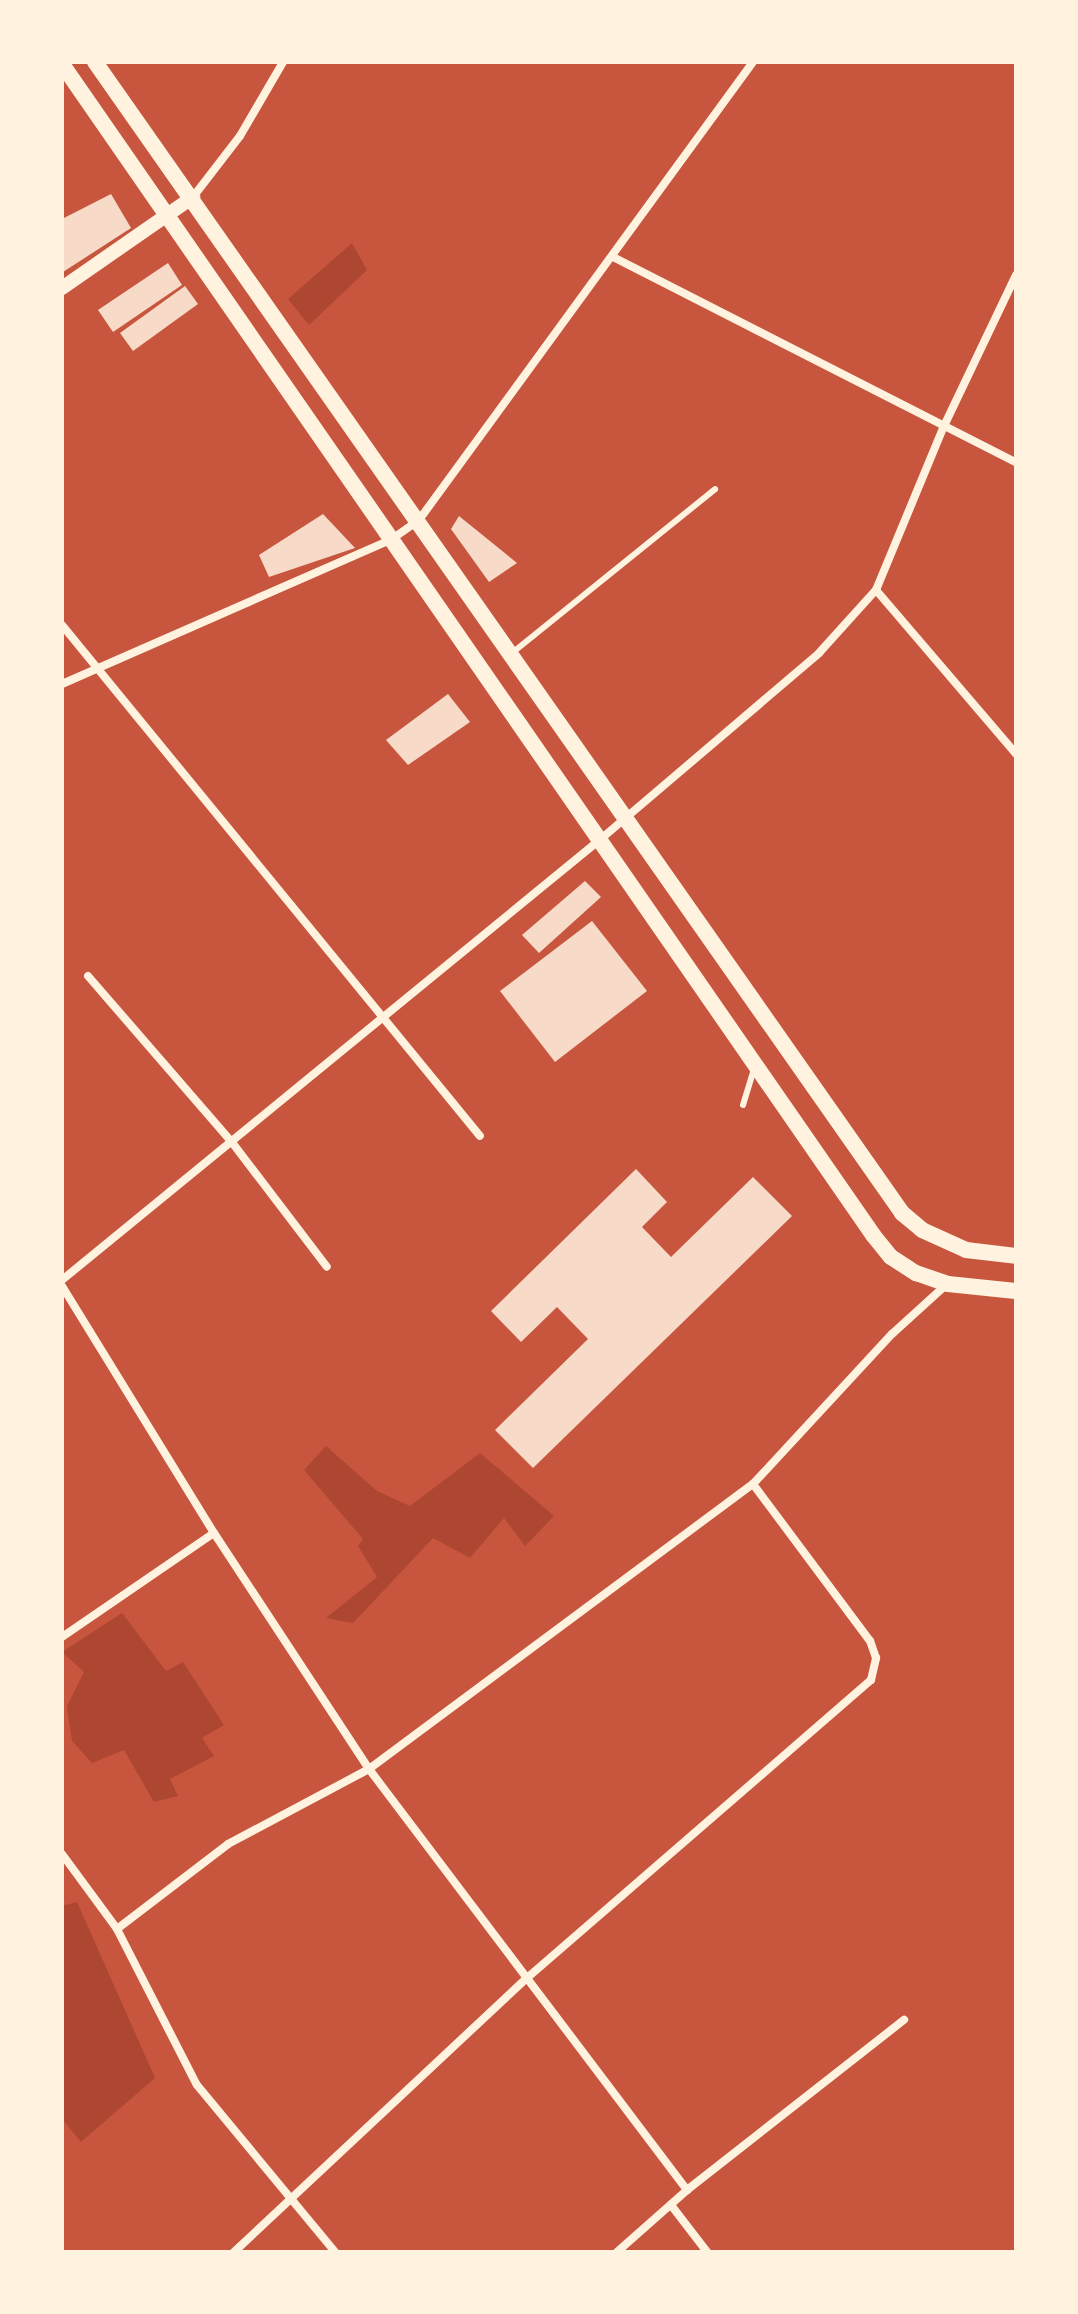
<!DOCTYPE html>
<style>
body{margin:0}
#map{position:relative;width:1078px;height:2314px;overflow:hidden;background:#c8553d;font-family:"Alegreya Sans",sans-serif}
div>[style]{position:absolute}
.green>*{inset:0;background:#ae4732}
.building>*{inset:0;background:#f7dbc8}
.service>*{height:6px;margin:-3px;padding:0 3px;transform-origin:3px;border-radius:3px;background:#fff3e0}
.minor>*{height:8px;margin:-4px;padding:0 4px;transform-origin:4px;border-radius:4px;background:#fff3e0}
.tertiary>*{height:14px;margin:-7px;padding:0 7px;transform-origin:7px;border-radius:7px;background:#fff3e0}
.secondary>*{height:16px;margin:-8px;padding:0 8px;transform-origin:8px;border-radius:8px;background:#fff3e0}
span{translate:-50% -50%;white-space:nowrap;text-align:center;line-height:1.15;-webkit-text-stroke:6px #fff3e0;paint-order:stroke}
.frame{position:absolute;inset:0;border:64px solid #fff3e0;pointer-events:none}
</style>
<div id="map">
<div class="green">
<div style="clip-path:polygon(352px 243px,367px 270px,309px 325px,288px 299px)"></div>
<div style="clip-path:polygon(326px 1446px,377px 1491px,410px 1506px,480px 1453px,554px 1516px,525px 1546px,504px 1518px,470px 1558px,433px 1538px,353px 1623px,326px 1618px,377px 1577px,358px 1546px,363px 1539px,304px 1470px)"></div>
<div style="clip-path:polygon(122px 1613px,166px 1671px,183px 1662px,224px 1725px,202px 1738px,214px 1756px,170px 1779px,178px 1796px,154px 1802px,124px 1750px,92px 1763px,72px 1741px,67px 1706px,84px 1672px,62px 1652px)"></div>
<div style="clip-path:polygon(77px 1902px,155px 2078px,81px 2142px,62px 2119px,62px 1906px)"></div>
</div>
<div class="building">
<div style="clip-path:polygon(111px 194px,131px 228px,63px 272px,62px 219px)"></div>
<div style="clip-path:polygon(168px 263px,182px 285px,113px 332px,98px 310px)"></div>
<div style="clip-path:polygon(185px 286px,198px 304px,133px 351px,120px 333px)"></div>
<div style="clip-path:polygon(323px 514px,355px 548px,269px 577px,259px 555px)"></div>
<div style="clip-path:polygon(459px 516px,517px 563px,489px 582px,451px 529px)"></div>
<div style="clip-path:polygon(448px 694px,470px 722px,408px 765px,386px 740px)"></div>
<div style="clip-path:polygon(585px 881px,601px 897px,539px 953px,522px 935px)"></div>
<div style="clip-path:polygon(592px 921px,647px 991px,555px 1062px,500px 991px)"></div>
<div style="clip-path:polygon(636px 1169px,667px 1202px,642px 1227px,671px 1257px,753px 1177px,792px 1216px,533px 1468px,495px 1430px,588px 1339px,557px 1307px,521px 1342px,491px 1311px)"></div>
</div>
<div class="service">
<div style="left:512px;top:653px;width:261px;rotate:-38.9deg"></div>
<div style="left:743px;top:1105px;width:39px;rotate:-73deg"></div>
</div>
<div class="minor">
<div style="left:193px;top:197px;width:77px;rotate:-52.4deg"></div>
<div style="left:240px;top:136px;width:86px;rotate:-59.8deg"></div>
<div style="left:613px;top:257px;width:452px;rotate:27deg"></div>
<div style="left:876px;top:590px;width:216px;rotate:49.5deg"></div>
<div style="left:62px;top:625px;width:660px;rotate:50.72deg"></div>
<div style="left:62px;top:684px;width:360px;rotate:-23.7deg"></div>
<div style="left:392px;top:539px;width:33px;rotate:-35deg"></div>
<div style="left:419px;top:520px;width:567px;rotate:-53.9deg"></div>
<div style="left:88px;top:976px;width:218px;rotate:49.1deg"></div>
<div style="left:231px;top:1141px;width:158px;rotate:52.7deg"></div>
<div style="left:62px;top:1280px;width:698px;rotate:-39.3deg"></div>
<div style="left:602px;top:838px;width:285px;rotate:-40.4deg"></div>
<div style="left:819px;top:653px;width:85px;rotate:-47.9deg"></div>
<div style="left:876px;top:590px;width:178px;rotate:-67.5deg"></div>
<div style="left:944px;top:426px;width:167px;rotate:-64.5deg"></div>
<div style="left:62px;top:1286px;width:290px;rotate:58.4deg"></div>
<div style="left:214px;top:1533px;width:282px;rotate:56.7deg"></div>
<div style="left:369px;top:1769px;width:528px;rotate:52.93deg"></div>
<div style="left:62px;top:1637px;width:184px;rotate:-34.4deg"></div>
<div style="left:62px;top:1854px;width:93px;rotate:53.7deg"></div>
<div style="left:117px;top:1929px;width:175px;rotate:62.9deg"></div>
<div style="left:197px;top:2085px;width:217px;rotate:50.4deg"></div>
<div style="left:117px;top:1929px;width:140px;rotate:-37.4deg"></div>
<div style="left:228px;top:1844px;width:160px;rotate:-28deg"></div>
<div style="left:369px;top:1769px;width:478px;rotate:-36.6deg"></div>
<div style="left:753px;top:1484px;width:205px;rotate:-47.2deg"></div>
<div style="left:892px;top:1334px;width:74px;rotate:-42.3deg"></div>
<div style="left:671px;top:2205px;width:59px;rotate:52.5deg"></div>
<div style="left:234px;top:2252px;width:401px;rotate:-43.1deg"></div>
<div style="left:527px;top:1978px;width:455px;rotate:-40.9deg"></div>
<div style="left:871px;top:1680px;width:23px;rotate:-77deg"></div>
<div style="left:876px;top:1658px;width:18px;rotate:-109deg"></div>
<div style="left:870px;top:1641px;width:196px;rotate:-126.7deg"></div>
<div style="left:617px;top:2252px;width:94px;rotate:-41.5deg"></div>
<div style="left:687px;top:2190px;width:276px;rotate:-38.1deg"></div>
</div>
<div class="tertiary">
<div style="left:62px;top:288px;width:160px;rotate:-34.8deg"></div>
</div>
<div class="secondary">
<div style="left:95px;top:62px;width:1406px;rotate:54.96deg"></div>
<div style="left:902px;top:1213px;width:26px;rotate:40deg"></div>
<div style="left:922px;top:1230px;width:48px;rotate:24.4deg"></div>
<div style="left:966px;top:1250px;width:50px;rotate:6.8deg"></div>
<div style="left:62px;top:64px;width:1424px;rotate:55.29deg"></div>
<div style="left:873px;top:1235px;width:28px;rotate:51deg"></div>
<div style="left:891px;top:1257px;width:30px;rotate:33deg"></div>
<div style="left:916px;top:1273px;width:34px;rotate:19deg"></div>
<div style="left:948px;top:1284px;width:68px;rotate:5.9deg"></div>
</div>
<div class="frame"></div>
</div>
